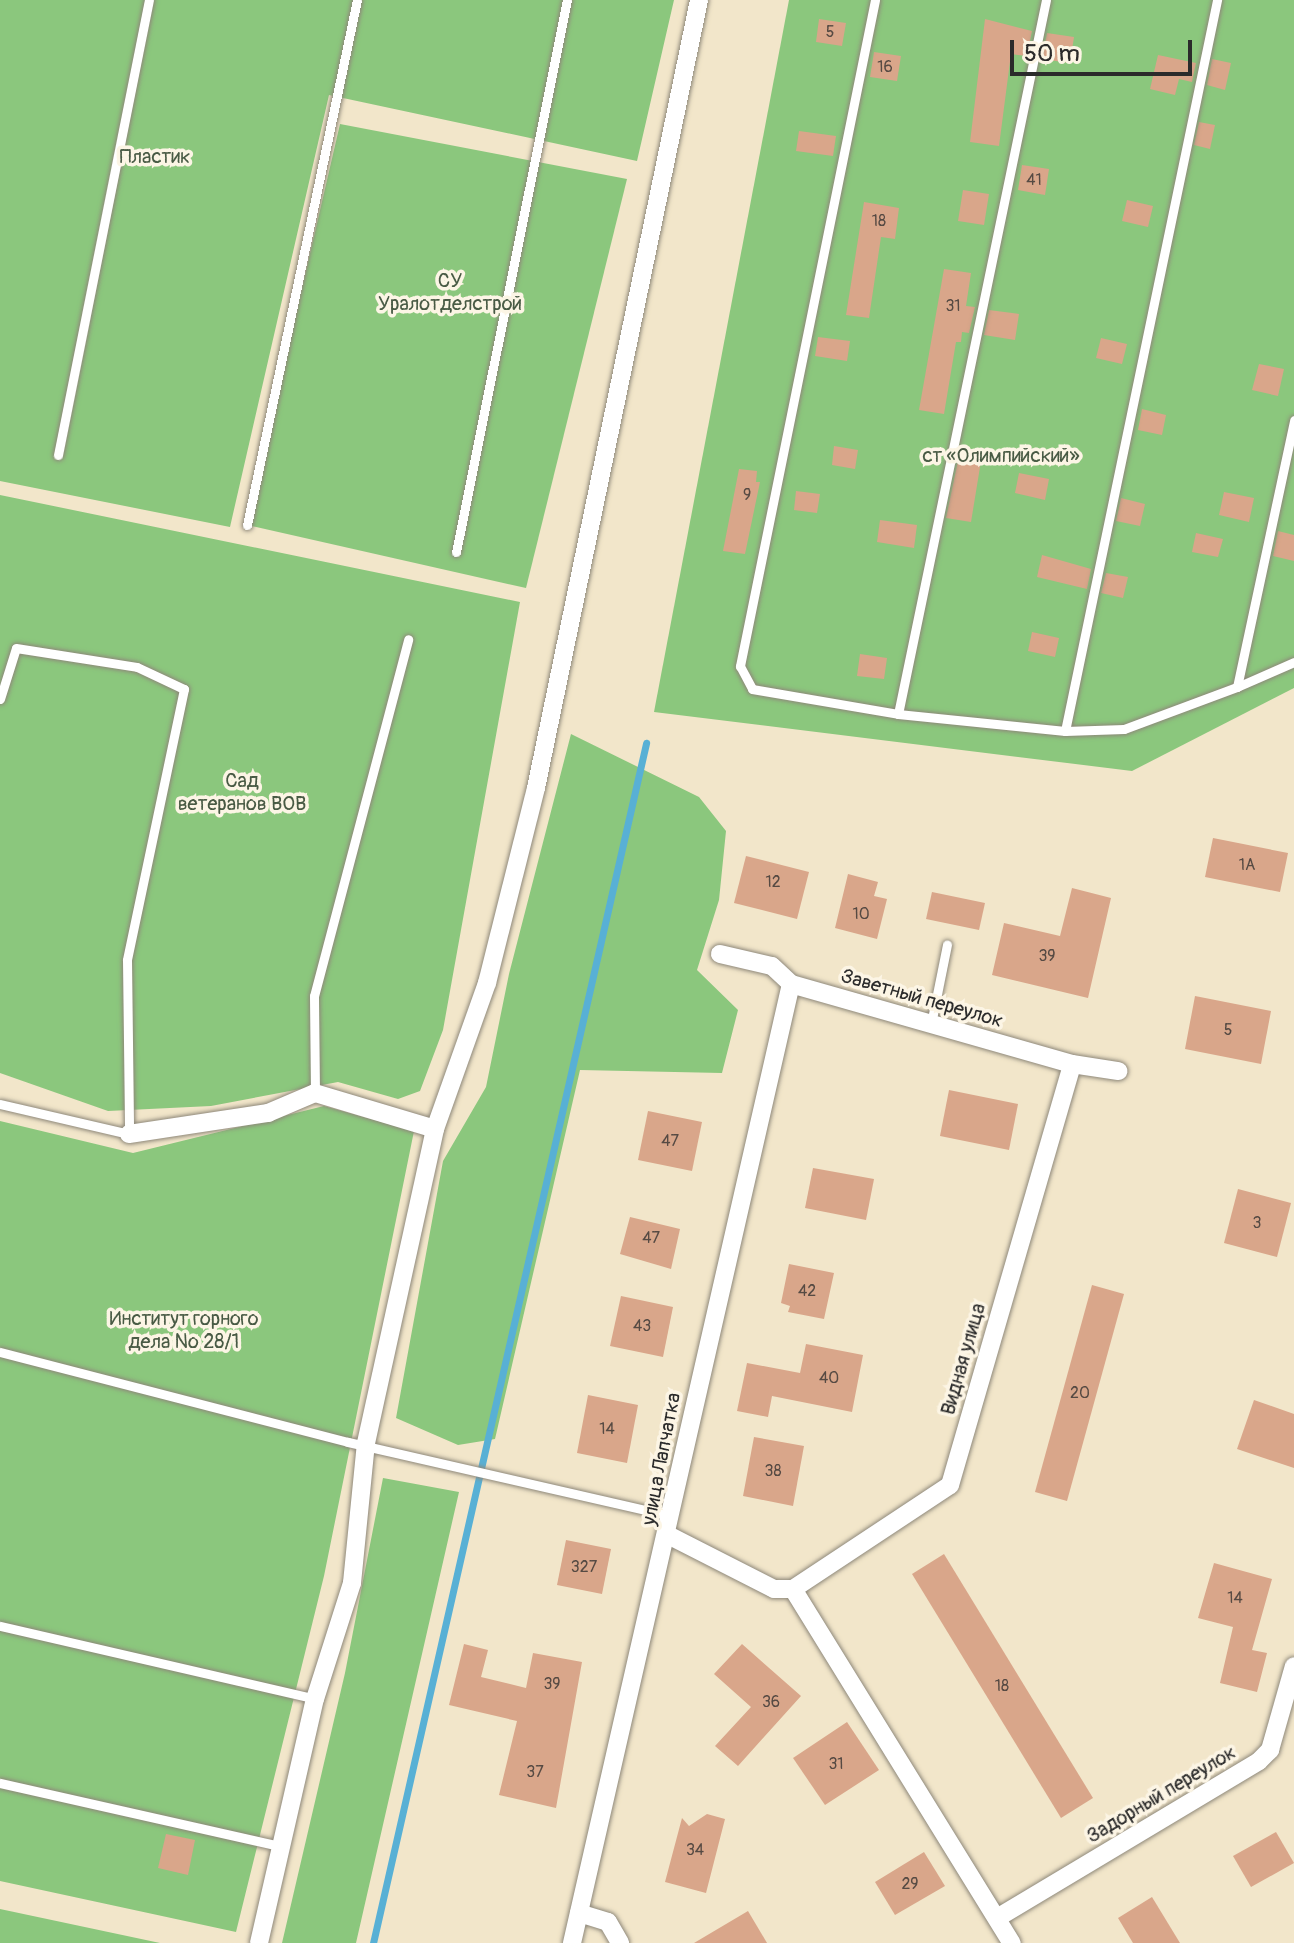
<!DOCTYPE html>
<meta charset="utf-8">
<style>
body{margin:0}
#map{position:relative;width:1294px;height:1943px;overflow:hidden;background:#f2e6ca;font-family:Pangolin,sans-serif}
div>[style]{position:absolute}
.green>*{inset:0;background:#8bc77d}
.stream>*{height:7px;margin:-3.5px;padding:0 3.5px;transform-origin:3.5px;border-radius:3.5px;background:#58b0d5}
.building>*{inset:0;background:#d9a68a}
.roads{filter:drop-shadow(0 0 2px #8e887a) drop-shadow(0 0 2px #8e887a)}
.service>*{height:9px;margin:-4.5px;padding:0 4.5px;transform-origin:4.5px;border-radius:4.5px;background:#fff}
.minor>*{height:18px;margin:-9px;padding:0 9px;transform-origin:9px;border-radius:9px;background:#fff}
span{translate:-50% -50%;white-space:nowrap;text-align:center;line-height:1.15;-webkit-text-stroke:7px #fcf5e5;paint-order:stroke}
.number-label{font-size:16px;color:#564a43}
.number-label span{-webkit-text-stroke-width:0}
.park-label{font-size:20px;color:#485a44}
.street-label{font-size:20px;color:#2b2b2b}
.scale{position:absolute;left:1010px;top:40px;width:182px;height:36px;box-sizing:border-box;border:4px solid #2b2b2b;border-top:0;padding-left:10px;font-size:24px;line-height:28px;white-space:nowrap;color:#2b2b2b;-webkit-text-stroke:6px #fcf5e5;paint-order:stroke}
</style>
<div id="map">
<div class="green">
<div style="clip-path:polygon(0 0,674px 0,637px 161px,329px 95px,230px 527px,0 481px)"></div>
<div style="clip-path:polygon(789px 0,1294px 0,1294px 688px,1132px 771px,654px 712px)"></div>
<div style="clip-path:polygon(340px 124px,627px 179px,526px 588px,247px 525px)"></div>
<div style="clip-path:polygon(0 495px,520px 602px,443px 1030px,420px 1091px,398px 1099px,338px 1082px,211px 1106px,108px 1111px,0 1073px)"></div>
<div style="clip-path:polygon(571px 734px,699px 797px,726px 831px,719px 900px,697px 970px,738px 1010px,722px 1073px,580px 1070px,495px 1439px,458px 1445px,396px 1418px,443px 1161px,486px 1087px,509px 974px)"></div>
<div style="clip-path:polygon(324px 1106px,414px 1131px,324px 1576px,236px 1932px,0 1881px,0 1121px,133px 1153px)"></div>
<div style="clip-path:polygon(383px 1478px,459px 1492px,356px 1943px,282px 1943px,345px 1673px)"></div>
<div style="clip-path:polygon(0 1909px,160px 1943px,0 1943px)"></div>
</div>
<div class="stream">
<div style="left:373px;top:1943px;width:1231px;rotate:-77.18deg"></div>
</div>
<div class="building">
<div style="clip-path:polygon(819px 19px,846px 23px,842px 46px,816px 42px)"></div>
<div style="clip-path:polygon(985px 19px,1032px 31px,1027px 56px,1011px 54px,999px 146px,970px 142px)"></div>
<div style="clip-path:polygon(1047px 33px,1074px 37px,1070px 63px,1042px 59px)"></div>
<div style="clip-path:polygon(874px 52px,901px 56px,897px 81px,870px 77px)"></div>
<div style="clip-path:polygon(1158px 55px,1196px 63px,1192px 82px,1179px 79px,1175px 95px,1150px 89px)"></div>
<div style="clip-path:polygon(1212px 59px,1231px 63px,1225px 90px,1207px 85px)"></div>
<div style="clip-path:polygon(1199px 122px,1215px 125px,1210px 149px,1194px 145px)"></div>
<div style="clip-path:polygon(799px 131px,836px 136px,833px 156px,796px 151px)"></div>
<div style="clip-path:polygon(1022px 165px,1049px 169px,1045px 195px,1018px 190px)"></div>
<div style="clip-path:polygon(963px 190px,989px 194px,984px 225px,958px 221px)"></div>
<div style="clip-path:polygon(1127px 200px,1153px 206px,1148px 227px,1122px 221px)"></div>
<div style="clip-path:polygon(864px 202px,899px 208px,895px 239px,881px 237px,869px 318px,846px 315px)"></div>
<div style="clip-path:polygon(944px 269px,971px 273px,966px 306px,975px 307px,969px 333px,962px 332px,961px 342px,956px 342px,944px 414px,919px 410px)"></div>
<div style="clip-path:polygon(989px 310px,1019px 314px,1015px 340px,984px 335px)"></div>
<div style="clip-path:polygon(818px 337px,850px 341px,847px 361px,815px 356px)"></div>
<div style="clip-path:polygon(1101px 338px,1127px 344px,1122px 364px,1096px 358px)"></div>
<div style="clip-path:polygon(1259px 364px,1284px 369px,1278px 396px,1252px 390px)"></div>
<div style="clip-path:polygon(1142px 409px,1166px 415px,1162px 435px,1138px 430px)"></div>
<div style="clip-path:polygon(834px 446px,858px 450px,855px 469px,832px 465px)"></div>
<div style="clip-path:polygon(960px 451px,982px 455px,971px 522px,946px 518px)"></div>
<div style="clip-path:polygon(739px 469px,757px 471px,756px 482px,760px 482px,745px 554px,723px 551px)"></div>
<div style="clip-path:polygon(1019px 473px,1049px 479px,1045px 500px,1015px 493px)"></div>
<div style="clip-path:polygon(796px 491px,820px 494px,817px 513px,794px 510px)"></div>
<div style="clip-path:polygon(1224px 492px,1254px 498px,1249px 522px,1219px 515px)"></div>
<div style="clip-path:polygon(1121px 498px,1145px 504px,1140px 526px,1116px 521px)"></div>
<div style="clip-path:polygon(880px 520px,917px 525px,914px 548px,877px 542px)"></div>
<div style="clip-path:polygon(1278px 531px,1294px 535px,1294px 561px,1273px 556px)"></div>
<div style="clip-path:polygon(1196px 533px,1223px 539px,1218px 557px,1192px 552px)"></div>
<div style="clip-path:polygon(1042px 555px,1091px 569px,1087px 589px,1037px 577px)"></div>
<div style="clip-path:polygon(1106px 573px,1128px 577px,1123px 598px,1101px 593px)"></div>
<div style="clip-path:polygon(1032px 632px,1059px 638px,1055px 657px,1028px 651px)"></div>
<div style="clip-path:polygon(860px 654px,887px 658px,884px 679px,857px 676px)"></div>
<div style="clip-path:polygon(1213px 838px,1288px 853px,1280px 892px,1205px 877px)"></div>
<div style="clip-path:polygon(746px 856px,809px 872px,797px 919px,734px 903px)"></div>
<div style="clip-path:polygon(848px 874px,878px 882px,874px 896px,887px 899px,877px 939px,835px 928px)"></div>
<div style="clip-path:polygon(1072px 888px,1111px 898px,1088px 998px,992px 975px,1004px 923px,1060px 936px)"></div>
<div style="clip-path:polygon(932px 892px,985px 903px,979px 930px,926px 919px)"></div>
<div style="clip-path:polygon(1195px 996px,1271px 1011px,1261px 1064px,1185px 1049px)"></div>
<div style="clip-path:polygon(949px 1090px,1018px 1104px,1009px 1150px,940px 1136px)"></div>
<div style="clip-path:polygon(648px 1111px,702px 1122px,692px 1171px,638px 1160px)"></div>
<div style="clip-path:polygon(813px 1168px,874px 1179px,866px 1220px,805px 1208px)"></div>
<div style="clip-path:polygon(1238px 1189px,1291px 1203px,1277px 1257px,1224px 1243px)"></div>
<div style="clip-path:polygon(630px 1217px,680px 1229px,671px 1269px,620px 1254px)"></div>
<div style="clip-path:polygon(789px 1264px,834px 1273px,824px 1319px,788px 1312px,790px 1306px,781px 1303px)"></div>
<div style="clip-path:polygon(1092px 1285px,1124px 1294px,1067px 1501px,1035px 1492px)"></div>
<div style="clip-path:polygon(621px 1296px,673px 1307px,663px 1357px,610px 1346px)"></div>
<div style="clip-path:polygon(806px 1344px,863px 1355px,852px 1412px,772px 1396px,768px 1417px,737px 1411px,747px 1363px,800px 1373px)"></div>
<div style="clip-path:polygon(588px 1395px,638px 1405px,627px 1463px,577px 1453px)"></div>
<div style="clip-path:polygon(1254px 1400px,1294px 1414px,1294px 1468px,1237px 1449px)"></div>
<div style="clip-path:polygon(754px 1437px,804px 1446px,793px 1506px,743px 1496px)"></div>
<div style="clip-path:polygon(566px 1540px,611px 1549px,602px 1594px,557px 1585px)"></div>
<div style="clip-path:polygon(944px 1554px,1093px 1798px,1061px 1818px,912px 1574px)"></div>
<div style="clip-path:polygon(1214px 1563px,1272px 1579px,1252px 1650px,1267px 1653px,1257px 1692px,1220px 1683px,1233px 1627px,1198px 1618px)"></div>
<div style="clip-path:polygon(464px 1644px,488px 1650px,481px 1677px,526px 1688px,533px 1653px,582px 1662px,556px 1808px,499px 1795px,517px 1721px,449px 1705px)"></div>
<div style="clip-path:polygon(742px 1644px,801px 1696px,738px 1766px,715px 1746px,751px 1707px,714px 1674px)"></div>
<div style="clip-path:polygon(847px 1722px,879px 1770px,825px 1805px,793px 1758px)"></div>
<div style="clip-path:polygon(707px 1814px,725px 1819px,706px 1893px,665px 1882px,682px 1818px,689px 1826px)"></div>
<div style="clip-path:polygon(1276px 1832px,1294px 1863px,1251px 1887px,1233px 1856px)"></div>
<div style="clip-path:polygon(166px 1834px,195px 1840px,188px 1875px,158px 1868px)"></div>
<div style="clip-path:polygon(924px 1852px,945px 1886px,895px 1915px,875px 1882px)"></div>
<div style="clip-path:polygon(1152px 1897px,1180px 1943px,1133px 1943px,1118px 1918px)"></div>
<div style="clip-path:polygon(748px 1911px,767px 1943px,694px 1943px)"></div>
</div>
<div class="roads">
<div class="service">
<div style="left:875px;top:0;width:680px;rotate:101.46deg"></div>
<div style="left:740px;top:666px;width:26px;rotate:62deg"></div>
<div style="left:752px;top:689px;width:148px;rotate:9.7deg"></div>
<div style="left:898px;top:714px;width:168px;rotate:5.8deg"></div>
<div style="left:1065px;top:731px;width:59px;rotate:-1.9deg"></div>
<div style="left:1124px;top:729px;width:121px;rotate:-20.4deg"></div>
<div style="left:1237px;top:687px;width:273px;rotate:-77.9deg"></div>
<div style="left:58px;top:455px;width:464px;rotate:-78.7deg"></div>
<div style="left:247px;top:525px;width:536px;rotate:-78.17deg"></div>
<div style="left:456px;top:552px;width:563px;rotate:-78.63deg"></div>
<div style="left:1237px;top:687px;width:62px;rotate:-23.7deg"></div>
<div style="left:0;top:699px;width:53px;rotate:-72.6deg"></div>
<div style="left:16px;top:648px;width:122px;rotate:8.9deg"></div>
<div style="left:137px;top:667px;width:52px;rotate:25.1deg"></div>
<div style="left:184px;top:689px;width:277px;rotate:101.9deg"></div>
<div style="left:127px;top:960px;width:174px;rotate:89.3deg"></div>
<div style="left:129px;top:1134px;width:132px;rotate:-166.9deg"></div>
<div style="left:898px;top:714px;width:729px;rotate:-78.29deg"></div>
<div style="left:1065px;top:731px;width:747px;rotate:-78.25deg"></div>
<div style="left:931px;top:1024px;width:81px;rotate:-78.6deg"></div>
<div style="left:315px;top:1093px;width:97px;rotate:-90.6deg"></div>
<div style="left:314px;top:996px;width:369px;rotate:-75.2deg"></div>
<div style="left:0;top:1352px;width:359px;rotate:14.5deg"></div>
<div style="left:348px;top:1442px;width:328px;rotate:12.9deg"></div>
<div style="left:0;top:1626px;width:323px;rotate:13deg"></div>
<div style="left:0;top:1783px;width:290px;rotate:12.7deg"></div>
</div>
<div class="minor">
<div style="left:720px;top:954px;width:53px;rotate:13deg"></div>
<div style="left:772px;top:966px;width:26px;rotate:43deg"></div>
<div style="left:791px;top:984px;width:292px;rotate:15.9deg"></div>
<div style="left:1072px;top:1064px;width:47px;rotate:8.7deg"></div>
<div style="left:129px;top:1134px;width:141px;rotate:-8.6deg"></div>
<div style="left:268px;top:1113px;width:51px;rotate:-23.1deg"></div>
<div style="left:315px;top:1093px;width:125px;rotate:16.7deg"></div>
<div style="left:668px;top:1535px;width:119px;rotate:27deg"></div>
<div style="left:774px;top:1589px;width:19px"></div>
<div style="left:793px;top:1589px;width:416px;rotate:58.3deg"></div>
<div style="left:793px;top:1589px;width:188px;rotate:-33.5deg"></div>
<div style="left:950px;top:1485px;width:438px;rotate:-73.8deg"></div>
<div style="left:579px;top:1913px;width:30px;rotate:17deg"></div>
<div style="left:608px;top:1922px;width:24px;rotate:60deg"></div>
<div style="left:997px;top:1918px;width:305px;rotate:-30.9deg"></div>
<div style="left:1259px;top:1761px;width:16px;rotate:-45deg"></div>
<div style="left:1270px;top:1750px;width:87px;rotate:-74.1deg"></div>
<div style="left:259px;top:1943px;width:250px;rotate:-77.1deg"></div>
<div style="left:315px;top:1699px;width:122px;rotate:-72.3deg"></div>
<div style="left:352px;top:1583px;width:141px;rotate:-84.3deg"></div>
<div style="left:366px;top:1443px;width:321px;rotate:-77.6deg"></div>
<div style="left:435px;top:1129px;width:155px;rotate:-70.4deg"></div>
<div style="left:487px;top:983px;width:201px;rotate:-75.9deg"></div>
<div style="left:536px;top:788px;width:805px;rotate:-78.31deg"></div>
<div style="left:572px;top:1943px;width:984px;rotate:-77.14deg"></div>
</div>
</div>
<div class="number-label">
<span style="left:830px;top:32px">5</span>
<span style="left:885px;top:67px">16</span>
<span style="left:1034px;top:180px">41</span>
<span style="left:879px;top:221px">18</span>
<span style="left:953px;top:306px">31</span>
<span style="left:747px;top:495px">9</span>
<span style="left:1247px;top:865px">1А</span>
<span style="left:773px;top:882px">12</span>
<span style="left:861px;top:914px">10</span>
<span style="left:1047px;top:956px">39</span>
<span style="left:1228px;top:1030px">5</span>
<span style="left:670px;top:1141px">47</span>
<span style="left:1257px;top:1223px">3</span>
<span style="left:651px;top:1238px">47</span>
<span style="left:807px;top:1291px">42</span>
<span style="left:642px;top:1326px">43</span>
<span style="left:829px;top:1378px">40</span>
<span style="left:1080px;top:1393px">20</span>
<span style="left:607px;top:1429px">14</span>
<span style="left:773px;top:1471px">38</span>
<span style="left:584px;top:1567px">327</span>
<span style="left:1235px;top:1598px">14</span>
<span style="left:552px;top:1684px">39</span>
<span style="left:1002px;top:1686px">18</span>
<span style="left:771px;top:1702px">36</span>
<span style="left:836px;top:1764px">31</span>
<span style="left:535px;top:1772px">37</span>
<span style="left:695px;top:1850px">34</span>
<span style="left:910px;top:1884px">29</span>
</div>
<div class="park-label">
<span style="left:155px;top:156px">Пластик</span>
<span style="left:450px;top:292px">СУ<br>Уралотделстрой</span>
<span style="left:1001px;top:455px">ст «Олимпийский»</span>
<span style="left:242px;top:792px">Сад<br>ветеранов ВОВ</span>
<span style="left:184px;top:1330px">Институт горного<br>дела № 28/1</span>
</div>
<div class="street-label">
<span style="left:922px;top:998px;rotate:16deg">Заветный переулок</span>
<span style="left:963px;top:1359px;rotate:-74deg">Видная улица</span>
<span style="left:661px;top:1459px;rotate:-79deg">улица Лапчатка</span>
<span style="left:1161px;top:1794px;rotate:-31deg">Задорный переулок</span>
</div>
<div class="scale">50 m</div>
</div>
